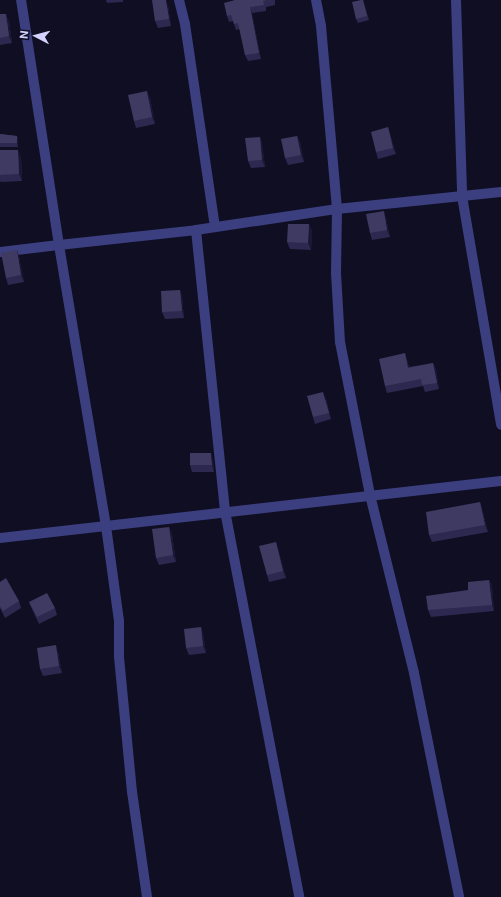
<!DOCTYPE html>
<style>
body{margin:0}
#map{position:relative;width:501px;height:897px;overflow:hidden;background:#100e22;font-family:Inter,sans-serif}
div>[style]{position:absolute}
.minor>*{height:10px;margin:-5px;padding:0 5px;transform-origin:5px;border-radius:5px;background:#3b3e7f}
.wall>*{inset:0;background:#2d284f}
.shaded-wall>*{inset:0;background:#1a1635}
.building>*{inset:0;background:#3e3a62}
span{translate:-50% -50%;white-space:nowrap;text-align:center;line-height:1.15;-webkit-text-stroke:4px #100e22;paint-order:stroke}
.north{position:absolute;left:16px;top:16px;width:40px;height:40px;-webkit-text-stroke:3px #100e22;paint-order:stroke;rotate:276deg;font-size:11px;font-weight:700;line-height:16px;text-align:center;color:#d3d1fd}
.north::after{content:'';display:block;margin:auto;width:14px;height:18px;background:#d3d1fd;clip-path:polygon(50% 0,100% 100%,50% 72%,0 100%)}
</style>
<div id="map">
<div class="minor">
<div style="left:179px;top:0;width:25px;rotate:76deg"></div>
<div style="left:185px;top:24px;width:205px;rotate:81.6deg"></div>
<div style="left:316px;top:0;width:26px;rotate:79deg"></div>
<div style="left:321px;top:26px;width:184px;rotate:85deg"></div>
<div style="left:337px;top:209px;width:64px;rotate:90.9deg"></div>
<div style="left:336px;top:273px;width:69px;rotate:86.7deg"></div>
<div style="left:340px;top:342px;width:156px;rotate:78.9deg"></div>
<div style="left:370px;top:495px;width:183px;rotate:76.1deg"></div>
<div style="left:414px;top:673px;width:228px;rotate:78.6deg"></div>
<div style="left:456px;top:0;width:196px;rotate:88.2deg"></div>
<div style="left:462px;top:196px;width:232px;rotate:80.3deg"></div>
<div style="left:196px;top:230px;width:282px;rotate:84.1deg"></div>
<div style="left:225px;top:511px;width:393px;rotate:79.1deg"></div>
<div style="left:0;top:252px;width:59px;rotate:-6.8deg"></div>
<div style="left:59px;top:245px;width:248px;rotate:-98.8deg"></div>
<div style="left:0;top:538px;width:504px;rotate:-6.49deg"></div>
<div style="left:147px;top:897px;width:106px;rotate:-98.1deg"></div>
<div style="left:132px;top:792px;width:137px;rotate:-95.5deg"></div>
<div style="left:119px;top:656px;width:35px;rotate:-90deg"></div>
<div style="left:119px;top:621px;width:96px;rotate:-97.8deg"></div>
<div style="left:106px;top:526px;width:285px;rotate:-99.5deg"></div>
<div style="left:59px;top:245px;width:138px;rotate:-6.2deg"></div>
<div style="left:196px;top:230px;width:143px;rotate:-8.5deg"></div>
<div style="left:337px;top:209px;width:165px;rotate:-5.9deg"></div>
</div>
<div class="wall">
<div style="clip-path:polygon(106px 0,123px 0,123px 2px,107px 3px)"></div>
<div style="clip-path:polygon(235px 0,275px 0,275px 5px,266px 7px,266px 11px,252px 13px,261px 59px,248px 61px,245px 55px,240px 29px,236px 30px,233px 21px,229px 22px,227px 16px)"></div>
<div style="clip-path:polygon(363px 0,369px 20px,358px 23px,356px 19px)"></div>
<div style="clip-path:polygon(168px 5px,171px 26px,158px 28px,155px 21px)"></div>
<div style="clip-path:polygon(0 14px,9px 21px,12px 43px,0 45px)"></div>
<div style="clip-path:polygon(150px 98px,155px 124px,136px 128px,134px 121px)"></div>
<div style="clip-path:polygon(388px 127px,396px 154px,378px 159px,376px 152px)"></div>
<div style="clip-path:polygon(0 134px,17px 136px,18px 139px,18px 147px,0 147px)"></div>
<div style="clip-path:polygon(297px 136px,300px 142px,304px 162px,288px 165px,285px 158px)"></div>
<div style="clip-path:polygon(260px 137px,262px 144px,265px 167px,251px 168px,248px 161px)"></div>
<div style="clip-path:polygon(0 150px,21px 157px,22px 181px,1px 182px,0 181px)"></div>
<div style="clip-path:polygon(386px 218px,390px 237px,372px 240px,370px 233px)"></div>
<div style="clip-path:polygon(309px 224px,312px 231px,311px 250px,290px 249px,287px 242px)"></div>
<div style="clip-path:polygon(17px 250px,19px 257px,24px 282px,8px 285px,6px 278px)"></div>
<div style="clip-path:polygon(180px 290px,182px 297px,184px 318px,165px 319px,162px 312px)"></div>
<div style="clip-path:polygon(405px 353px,409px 367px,433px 363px,436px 369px,439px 389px,425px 392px,423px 386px,387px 393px,385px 386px)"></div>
<div style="clip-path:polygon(326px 399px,331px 419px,315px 424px,313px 417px)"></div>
<div style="clip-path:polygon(213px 460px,214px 472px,192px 472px,190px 465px)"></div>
<div style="clip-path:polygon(480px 502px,482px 509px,488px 532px,432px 542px,429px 535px)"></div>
<div style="clip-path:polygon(169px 527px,172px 534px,176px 562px,159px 565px,156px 558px)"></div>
<div style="clip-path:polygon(276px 542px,278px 549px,286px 578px,269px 582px,267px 575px)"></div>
<div style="clip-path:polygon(489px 580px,492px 586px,494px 611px,431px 617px,428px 610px)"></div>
<div style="clip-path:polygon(0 582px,19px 601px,21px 608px,5px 618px,0 608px)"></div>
<div style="clip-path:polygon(29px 602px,55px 608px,57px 615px,39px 624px,32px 609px)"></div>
<div style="clip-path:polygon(201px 627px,203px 634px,206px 653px,189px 655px,186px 648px)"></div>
<div style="clip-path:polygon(58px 652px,62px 673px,43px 676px,40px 669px)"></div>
</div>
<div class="shaded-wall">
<div style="clip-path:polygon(166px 0,168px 5px,171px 26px,169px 19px)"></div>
<div style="clip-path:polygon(250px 7px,252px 13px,261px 59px,259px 53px)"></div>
<div style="clip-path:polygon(6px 14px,9px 21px,12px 43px,9px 36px)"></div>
<div style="clip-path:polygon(147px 91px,150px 98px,155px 124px,152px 117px)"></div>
<div style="clip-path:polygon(388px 127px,390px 134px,396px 154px,393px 148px)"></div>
<div style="clip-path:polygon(17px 136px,18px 139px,18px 147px,17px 143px)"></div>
<div style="clip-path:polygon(297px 136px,300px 142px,304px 162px,301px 155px)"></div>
<div style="clip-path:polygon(260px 137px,262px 144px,265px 167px,262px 160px)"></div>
<div style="clip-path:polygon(18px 150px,21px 157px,22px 181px,19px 174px)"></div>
<div style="clip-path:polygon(384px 211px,386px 218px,390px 237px,387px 230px)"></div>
<div style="clip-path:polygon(309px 224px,312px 231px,311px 250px,308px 243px)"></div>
<div style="clip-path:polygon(17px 250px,19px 257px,24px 282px,21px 275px)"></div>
<div style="clip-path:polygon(180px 290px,182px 297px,184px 318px,182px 311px)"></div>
<div style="clip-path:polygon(405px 353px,407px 360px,410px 375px,408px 368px)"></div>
<div style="clip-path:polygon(433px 363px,436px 369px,439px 389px,437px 383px)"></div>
<div style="clip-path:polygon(323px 392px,326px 399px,331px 419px,329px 413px)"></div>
<div style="clip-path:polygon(211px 453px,213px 460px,214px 472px,212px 465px)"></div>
<div style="clip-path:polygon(480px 502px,482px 509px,488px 532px,485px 525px)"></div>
<div style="clip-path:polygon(169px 527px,172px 534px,176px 562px,173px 555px)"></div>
<div style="clip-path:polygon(276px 542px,278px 549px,286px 578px,283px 571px)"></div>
<div style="clip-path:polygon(489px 580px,492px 586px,494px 611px,492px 605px)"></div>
<div style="clip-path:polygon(201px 627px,203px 634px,206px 653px,203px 646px)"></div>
<div style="clip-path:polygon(56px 645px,58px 652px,62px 673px,59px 666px)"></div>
</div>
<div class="building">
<div style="clip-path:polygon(152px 0,166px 0,169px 19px,155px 21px)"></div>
<div style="clip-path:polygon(235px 0,267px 0,263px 1px,264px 5px,250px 7px,259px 53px,245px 55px,238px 23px,234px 24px,231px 15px,227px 16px,224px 3px)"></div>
<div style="clip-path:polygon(361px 0,363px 0,367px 16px,356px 19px,352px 2px)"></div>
<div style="clip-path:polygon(0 14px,6px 14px,9px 36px,0 38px)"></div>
<div style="clip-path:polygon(147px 91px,152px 117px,134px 121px,128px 95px)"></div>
<div style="clip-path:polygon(388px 127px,393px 148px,376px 152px,371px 132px)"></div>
<div style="clip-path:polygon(0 134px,17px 136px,17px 143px,0 143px)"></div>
<div style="clip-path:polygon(297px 136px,301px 155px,285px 158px,281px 139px)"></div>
<div style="clip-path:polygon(260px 137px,262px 160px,248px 161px,245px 138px)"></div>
<div style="clip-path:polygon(0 150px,18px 150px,19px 174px,0 175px)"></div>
<div style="clip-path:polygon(384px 211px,387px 230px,370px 233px,366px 214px)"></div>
<div style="clip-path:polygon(288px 224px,309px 224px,308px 243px,287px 242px)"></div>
<div style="clip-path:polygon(17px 250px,21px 275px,6px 278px,1px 253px)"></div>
<div style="clip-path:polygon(180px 290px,182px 311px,162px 312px,161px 291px)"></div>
<div style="clip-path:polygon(405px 353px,408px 368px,433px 363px,437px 383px,422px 385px,421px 379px,385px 386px,379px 359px)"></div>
<div style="clip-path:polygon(323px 392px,329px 413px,313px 417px,307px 396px)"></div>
<div style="clip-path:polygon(190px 453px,211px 453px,212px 465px,190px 465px)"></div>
<div style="clip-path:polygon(480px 502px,485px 525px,429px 535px,426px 512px)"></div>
<div style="clip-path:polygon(169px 527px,173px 555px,156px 558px,152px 529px)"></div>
<div style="clip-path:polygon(276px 542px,283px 571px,267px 575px,259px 546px)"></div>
<div style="clip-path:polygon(6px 578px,19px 601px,3px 611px,0 606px,0 582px)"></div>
<div style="clip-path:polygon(489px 580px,492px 605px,428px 610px,426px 596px,468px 590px,468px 582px)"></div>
<div style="clip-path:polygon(47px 593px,55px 608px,37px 617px,29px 602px)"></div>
<div style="clip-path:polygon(201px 627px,203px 646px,186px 648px,184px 629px)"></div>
<div style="clip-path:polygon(56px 645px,59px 666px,40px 669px,37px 648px)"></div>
</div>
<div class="north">N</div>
</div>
